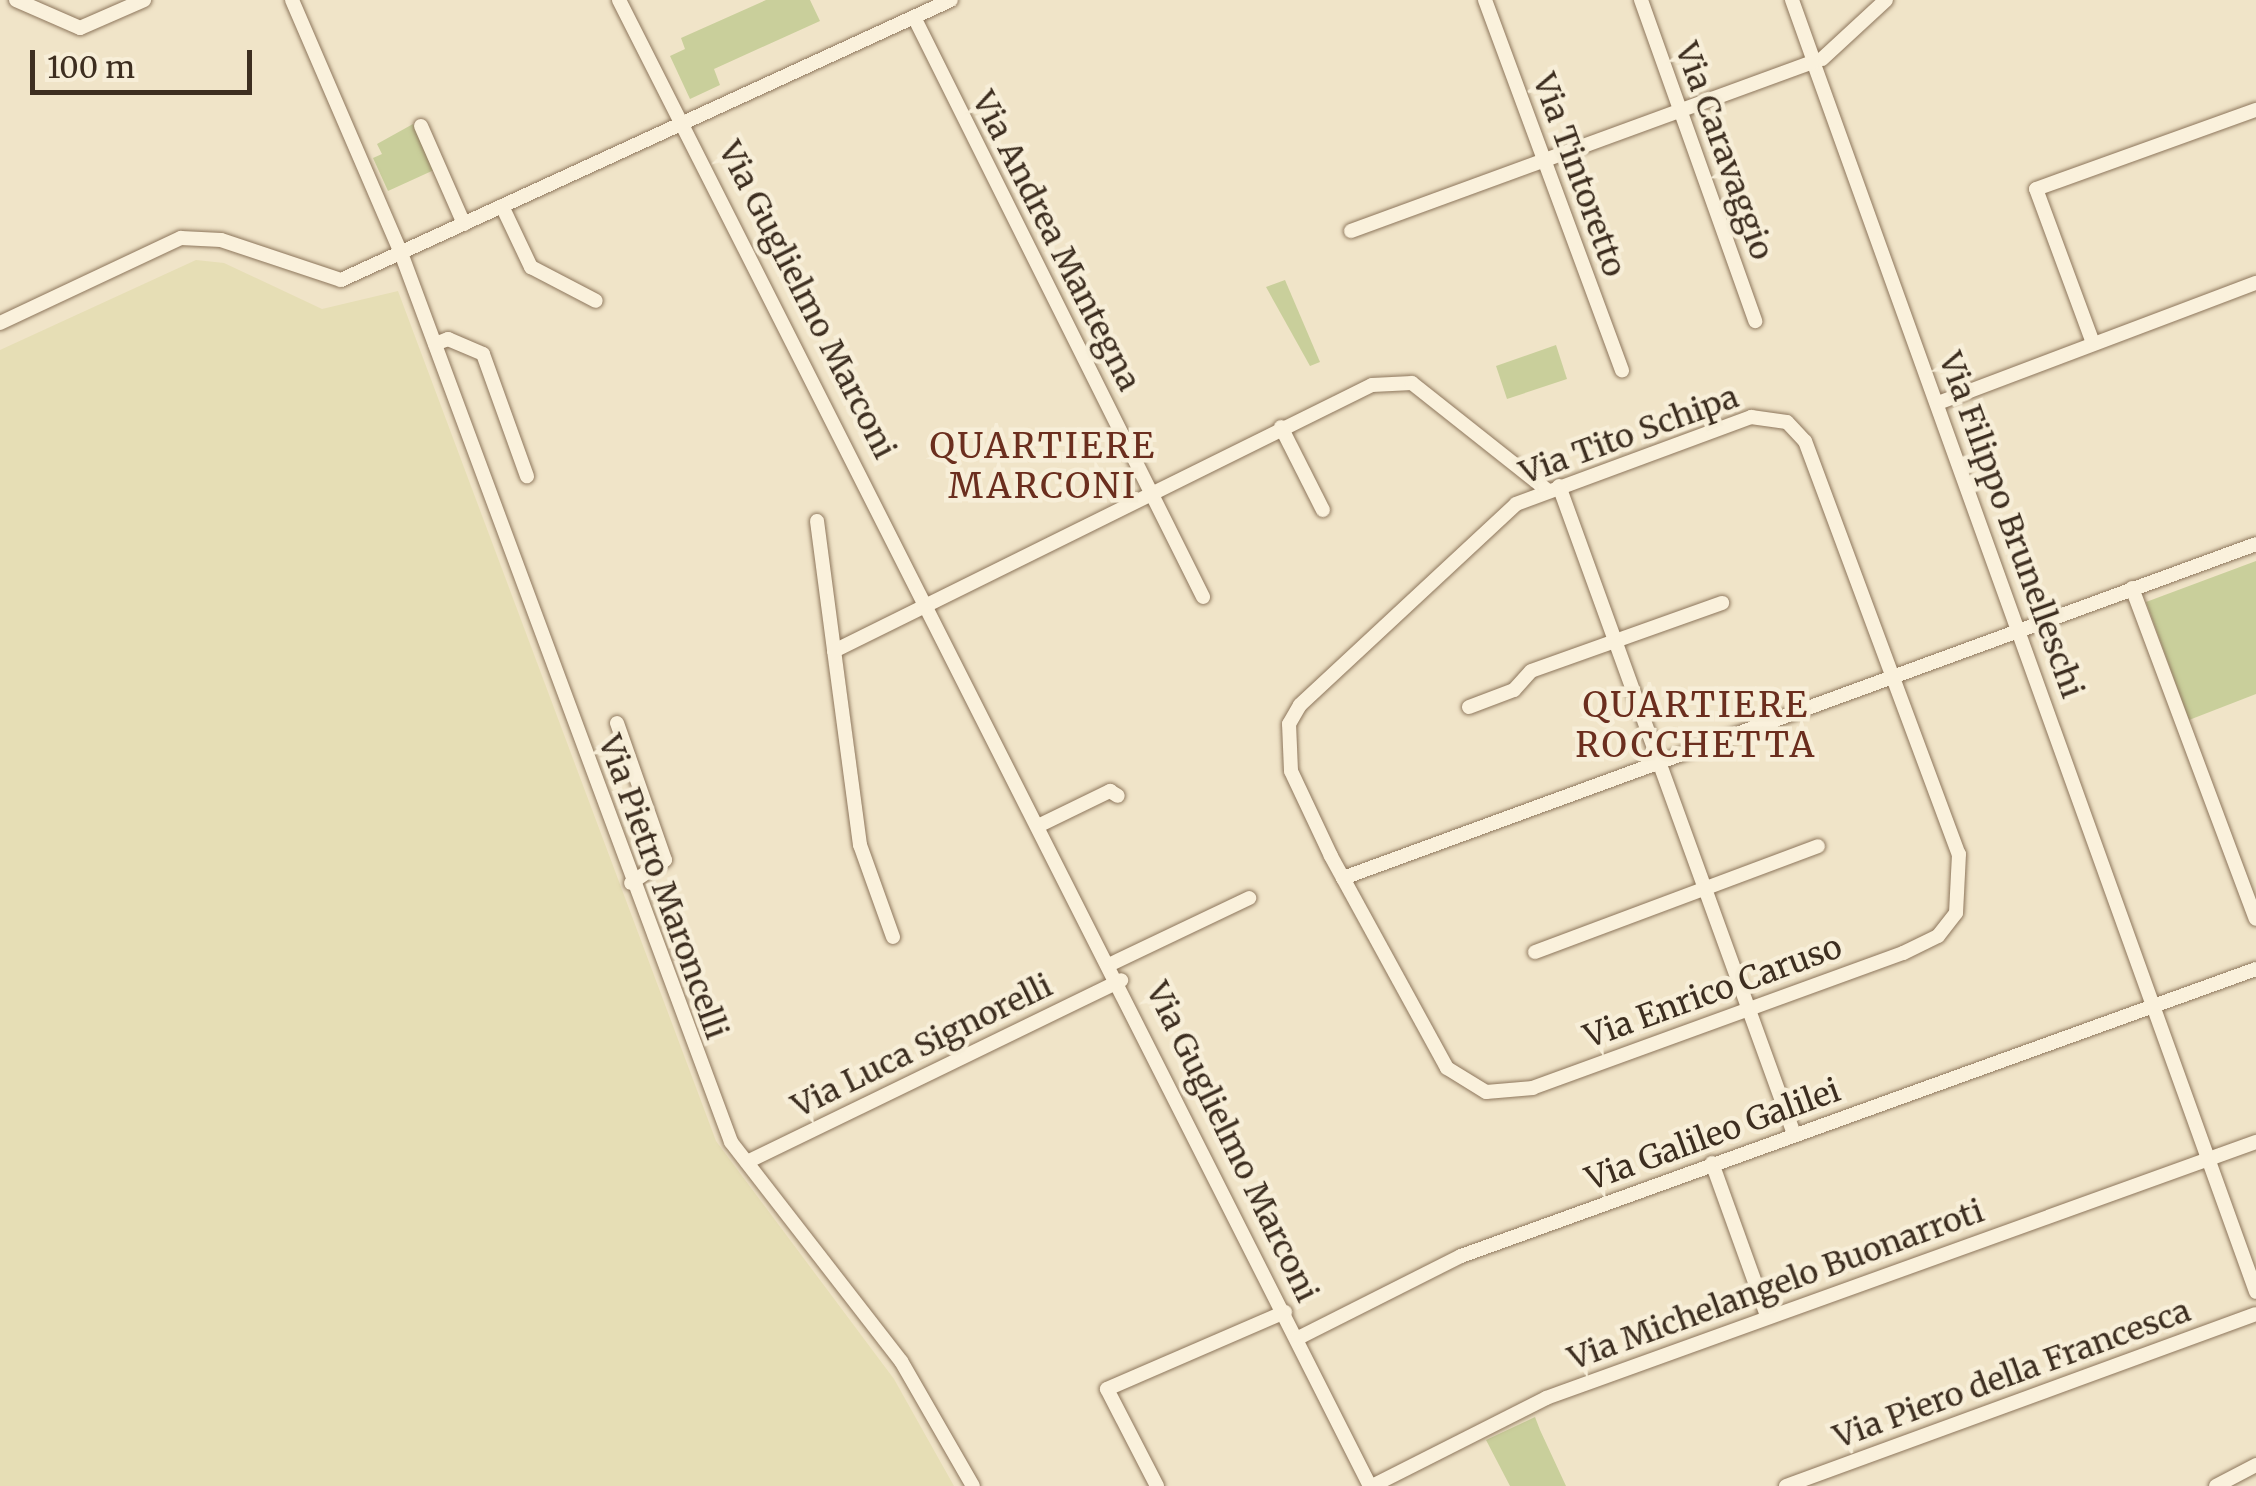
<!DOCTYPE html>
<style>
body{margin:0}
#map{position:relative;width:2256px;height:1486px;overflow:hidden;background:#f0e4c8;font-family:Merriweather,serif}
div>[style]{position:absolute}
.farmland>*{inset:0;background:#e6deb5}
.green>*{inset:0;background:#c9cf9b}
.roads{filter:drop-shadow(0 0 2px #8d765c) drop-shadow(0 0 2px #8d765c)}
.minor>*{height:14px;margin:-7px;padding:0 7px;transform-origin:7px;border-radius:7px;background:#faf1dc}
span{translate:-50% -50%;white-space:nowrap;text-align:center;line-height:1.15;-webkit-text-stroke:9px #f7eed8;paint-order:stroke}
.street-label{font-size:32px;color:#3d2e20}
.neighbourhood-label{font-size:35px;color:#6b2e1e;letter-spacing:2.5px}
.scale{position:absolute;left:30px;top:50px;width:222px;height:45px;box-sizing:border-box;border:5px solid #3d2e20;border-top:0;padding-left:12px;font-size:30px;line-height:35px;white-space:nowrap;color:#3d2e20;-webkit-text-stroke:8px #f7eed8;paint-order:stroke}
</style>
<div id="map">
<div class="farmland">
<div style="clip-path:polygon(196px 260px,224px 263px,322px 309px,398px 291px,716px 1141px,894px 1379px,954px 1486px,0 1486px,0 350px)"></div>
</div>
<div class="green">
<div style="clip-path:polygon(766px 0,810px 0,820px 21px,714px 69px,720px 85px,690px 99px,670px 56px,685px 49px,681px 38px)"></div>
<div style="clip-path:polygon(413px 124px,434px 170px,388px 191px,373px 158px,382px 154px,377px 144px)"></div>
<div style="clip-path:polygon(1285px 280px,1320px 362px,1310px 366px,1266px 287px)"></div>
<div style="clip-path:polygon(1556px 345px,1567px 379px,1507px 399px,1496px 366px)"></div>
<div style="clip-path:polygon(2256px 561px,2256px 694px,2189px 720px,2146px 602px)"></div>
<div style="clip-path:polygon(1535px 1417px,1540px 1430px,1566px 1486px,1510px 1486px,1486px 1440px)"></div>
</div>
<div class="roads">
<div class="minor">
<div style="left:16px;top:0;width:70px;rotate:23.6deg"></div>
<div style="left:80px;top:28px;width:70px;rotate:-23.6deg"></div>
<div style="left:292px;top:0;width:275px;rotate:66.7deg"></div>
<div style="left:401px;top:253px;width:948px;rotate:69.63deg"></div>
<div style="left:731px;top:1142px;width:277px;rotate:52.2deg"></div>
<div style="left:901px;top:1361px;width:144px;rotate:60.1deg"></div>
<div style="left:619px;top:0;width:1665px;rotate:63.19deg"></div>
<div style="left:1485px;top:0;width:395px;rotate:69.7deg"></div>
<div style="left:1641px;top:0;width:341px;rotate:70.4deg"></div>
<div style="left:1792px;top:0;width:59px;rotate:70.3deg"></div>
<div style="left:914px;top:17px;width:648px;rotate:63.51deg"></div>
<div style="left:1822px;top:59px;width:87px;rotate:-42.7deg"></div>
<div style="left:1814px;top:64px;width:1305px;rotate:70.2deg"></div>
<div style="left:421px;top:126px;width:107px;rotate:66.3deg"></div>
<div style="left:502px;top:206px;width:68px;rotate:64.6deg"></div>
<div style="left:531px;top:267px;width:73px;rotate:27.6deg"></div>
<div style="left:1351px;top:231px;width:491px;rotate:-20.1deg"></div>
<div style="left:0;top:323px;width:200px;rotate:-25.2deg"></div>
<div style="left:181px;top:238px;width:40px;rotate:2.9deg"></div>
<div style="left:221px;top:240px;width:126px;rotate:18.4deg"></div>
<div style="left:341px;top:280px;width:671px;rotate:-24.66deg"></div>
<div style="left:2093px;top:343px;width:164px;rotate:-110.3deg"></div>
<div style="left:2036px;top:189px;width:234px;rotate:-19.8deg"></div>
<div style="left:435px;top:344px;width:14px;rotate:-21deg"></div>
<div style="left:448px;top:339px;width:38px;rotate:23deg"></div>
<div style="left:483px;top:354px;width:130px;rotate:70.2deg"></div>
<div style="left:1938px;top:403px;width:340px;rotate:-20.7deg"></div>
<div style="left:1751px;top:417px;width:36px;rotate:8deg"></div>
<div style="left:1787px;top:422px;width:26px;rotate:47deg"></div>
<div style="left:1805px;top:441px;width:441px;rotate:69.6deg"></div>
<div style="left:1959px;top:854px;width:59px;rotate:92.9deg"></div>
<div style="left:1956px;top:913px;width:29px;rotate:128deg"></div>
<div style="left:1938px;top:936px;width:39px;rotate:154deg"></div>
<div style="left:1903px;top:953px;width:394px;rotate:160deg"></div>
<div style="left:1533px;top:1088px;width:47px;rotate:175.1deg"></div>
<div style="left:1486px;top:1092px;width:46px;rotate:-148.4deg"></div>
<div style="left:1447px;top:1068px;width:242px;rotate:-118.7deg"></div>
<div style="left:1331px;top:856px;width:94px;rotate:-115.2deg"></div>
<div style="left:1291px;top:771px;width:47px;rotate:-92.4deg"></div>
<div style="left:1289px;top:724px;width:22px;rotate:-60deg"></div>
<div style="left:1300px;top:705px;width:295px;rotate:-42.9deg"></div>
<div style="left:1516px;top:504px;width:251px;rotate:-20.3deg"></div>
<div style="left:1281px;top:427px;width:93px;rotate:63.2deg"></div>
<div style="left:1559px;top:486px;width:689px;rotate:70.07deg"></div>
<div style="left:817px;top:521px;width:131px;rotate:82.5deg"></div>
<div style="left:2132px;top:588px;width:353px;rotate:69.5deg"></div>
<div style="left:1469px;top:707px;width:48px;rotate:-20.7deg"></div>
<div style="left:1514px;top:690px;width:25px;rotate:-48deg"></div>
<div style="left:1531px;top:671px;width:203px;rotate:-19.6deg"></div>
<div style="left:617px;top:723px;width:145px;rotate:70.7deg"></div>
<div style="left:665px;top:860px;width:41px;rotate:145.9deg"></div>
<div style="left:1042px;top:824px;width:76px;rotate:-25.9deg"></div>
<div style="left:1110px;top:791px;width:9px;rotate:32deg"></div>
<div style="left:1343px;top:878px;width:972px;rotate:-20.09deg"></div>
<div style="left:893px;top:937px;width:98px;rotate:-109.7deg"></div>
<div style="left:860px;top:845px;width:196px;rotate:-97.6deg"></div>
<div style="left:834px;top:651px;width:600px;rotate:-26.31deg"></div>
<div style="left:1372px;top:385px;width:40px;rotate:-2.9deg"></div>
<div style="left:1412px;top:383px;width:172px;rotate:38.4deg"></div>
<div style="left:1535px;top:952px;width:302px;rotate:-20.5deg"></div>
<div style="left:1113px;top:963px;width:151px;rotate:-25.5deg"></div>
<div style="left:747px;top:1162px;width:416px;rotate:-25.9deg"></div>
<div style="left:1712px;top:1163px;width:163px;rotate:70.2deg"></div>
<div style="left:1298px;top:1338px;width:182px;rotate:-26.7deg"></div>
<div style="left:1461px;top:1256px;width:845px;rotate:-19.85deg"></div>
<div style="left:1157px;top:1486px;width:109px;rotate:-117.3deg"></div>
<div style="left:1107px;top:1389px;width:194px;rotate:-23.4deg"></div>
<div style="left:1372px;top:1486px;width:195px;rotate:-26.8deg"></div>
<div style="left:1546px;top:1398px;width:755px;rotate:-19.83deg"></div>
<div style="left:1786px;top:1486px;width:500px;rotate:-20.1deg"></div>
<div style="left:2216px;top:1486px;width:45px;rotate:-27.7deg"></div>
</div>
</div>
<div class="street-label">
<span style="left:1724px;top:151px;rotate:70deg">Via Caravaggio</span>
<span style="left:1579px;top:175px;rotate:70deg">Via Tintoretto</span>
<span style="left:1056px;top:241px;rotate:63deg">Via Andrea Mantegna</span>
<span style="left:807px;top:300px;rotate:63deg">Via Guglielmo Marconi</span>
<span style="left:1629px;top:435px;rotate:-20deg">Via Tito Schipa</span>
<span style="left:2011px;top:525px;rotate:70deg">Via Filippo Brunelleschi</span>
<span style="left:663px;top:887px;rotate:70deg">Via Pietro Maroncelli</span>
<span style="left:1713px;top:992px;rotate:-20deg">Via Enrico Caruso</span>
<span style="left:922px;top:1046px;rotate:-26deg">Via Luca Signorelli</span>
<span style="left:1713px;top:1135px;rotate:-20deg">Via Galileo Galilei</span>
<span style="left:1232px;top:1142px;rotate:64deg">Via Guglielmo Marconi</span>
<span style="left:1776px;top:1285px;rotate:-20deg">Via Michelangelo Buonarroti</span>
<span style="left:2012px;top:1374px;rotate:-20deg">Via Piero della Francesca</span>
</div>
<div class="neighbourhood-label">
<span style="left:1043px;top:466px">QUARTIERE<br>MARCONI</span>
<span style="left:1696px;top:725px">QUARTIERE<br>ROCCHETTA</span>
</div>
<div class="scale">100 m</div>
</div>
